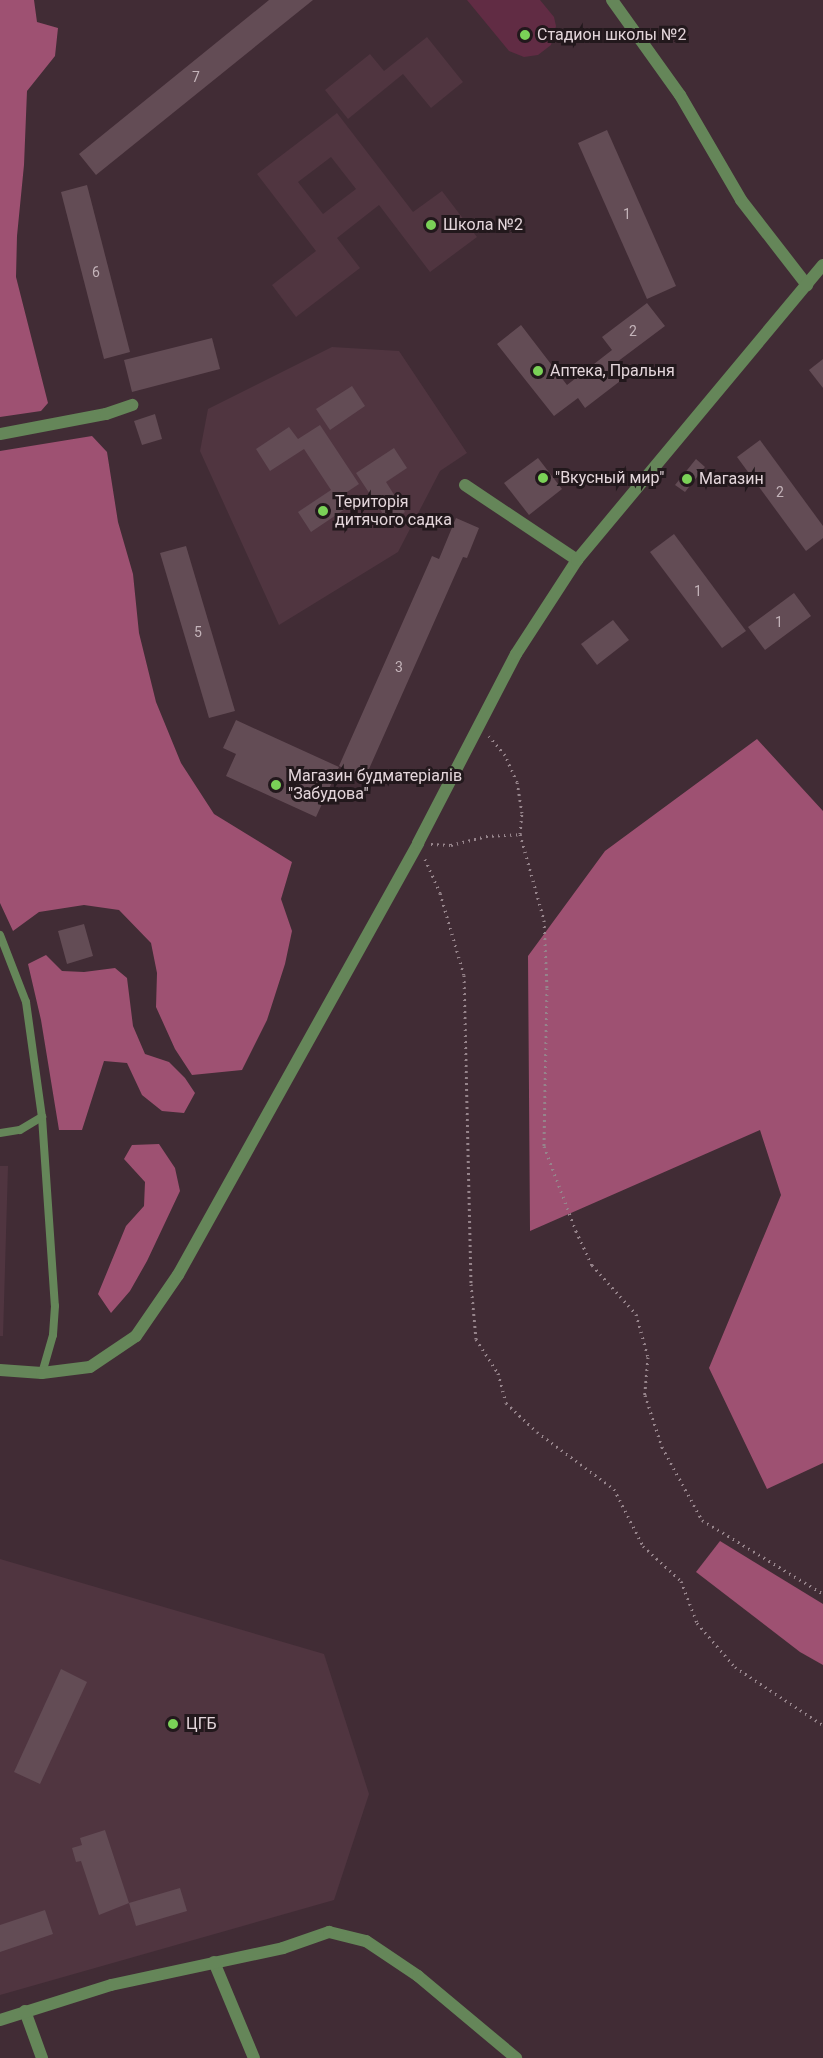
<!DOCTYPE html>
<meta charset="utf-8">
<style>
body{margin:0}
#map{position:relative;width:823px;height:2058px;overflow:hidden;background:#412c35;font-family:Roboto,sans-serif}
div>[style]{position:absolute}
.built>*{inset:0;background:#503540}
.green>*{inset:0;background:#612c44}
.forest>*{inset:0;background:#9e5172}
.building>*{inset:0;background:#634c55}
.path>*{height:3px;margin-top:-1.5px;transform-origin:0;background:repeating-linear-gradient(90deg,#96848b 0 1.5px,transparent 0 6px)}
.service>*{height:8px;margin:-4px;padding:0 4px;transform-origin:4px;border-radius:4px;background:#658659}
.minor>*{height:12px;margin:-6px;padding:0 6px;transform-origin:6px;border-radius:6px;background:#658659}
.tertiary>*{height:12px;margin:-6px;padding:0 6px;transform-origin:6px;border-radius:6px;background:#658659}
.dots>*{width:16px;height:16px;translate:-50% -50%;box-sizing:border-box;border:3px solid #22181c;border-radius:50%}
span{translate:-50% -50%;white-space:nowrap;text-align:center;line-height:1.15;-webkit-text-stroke:6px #22181c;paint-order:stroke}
.number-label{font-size:14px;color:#c4b4ba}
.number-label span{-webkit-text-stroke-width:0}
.poi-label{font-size:16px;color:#e4d6db}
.left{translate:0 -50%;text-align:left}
</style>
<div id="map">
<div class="built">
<div style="clip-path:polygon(427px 37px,463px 82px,431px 108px,403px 74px,348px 119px,325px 90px,370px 54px,384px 71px)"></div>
<div style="clip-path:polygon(evenodd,337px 113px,413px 212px,442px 191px,477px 237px,430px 272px,379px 205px,337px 238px,360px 268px,296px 317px,272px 285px,316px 251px,257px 174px,337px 113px,331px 157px,356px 189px,323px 214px,298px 182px,331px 157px)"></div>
<div style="clip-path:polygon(332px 347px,399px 351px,467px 453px,440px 471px,398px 552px,279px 625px,200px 451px,208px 409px)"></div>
<div style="clip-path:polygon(0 1166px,8px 1166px,3px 1336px,0 1336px)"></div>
<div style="clip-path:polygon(0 1559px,324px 1654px,369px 1794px,334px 1900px,0 1995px)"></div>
</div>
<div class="green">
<div style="clip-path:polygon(467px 0,540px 0,554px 17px,556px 26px,551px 45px,538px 55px,524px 57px,509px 51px)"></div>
</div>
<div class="forest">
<div style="clip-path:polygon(0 0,34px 0,37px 22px,58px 28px,55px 56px,27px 91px,24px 165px,17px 236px,16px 277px,48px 403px,41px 411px,0 417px)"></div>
<div style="clip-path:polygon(92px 436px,107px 452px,118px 522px,133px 574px,139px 633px,156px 702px,181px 763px,214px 814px,292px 862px,281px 899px,292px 931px,285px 964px,267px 1020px,242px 1070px,192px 1075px,175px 1049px,156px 1007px,157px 973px,151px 943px,119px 910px,84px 905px,39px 912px,13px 931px,0 903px,0 451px)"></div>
<div style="clip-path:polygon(757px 739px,823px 811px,823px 1463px,767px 1489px,709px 1368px,781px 1195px,760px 1130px,530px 1231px,528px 956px,605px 851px)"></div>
<div style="clip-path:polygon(46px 955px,62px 971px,84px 972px,115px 968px,127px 978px,133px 1026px,145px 1054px,169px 1062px,185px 1078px,195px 1093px,184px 1113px,162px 1111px,142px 1095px,127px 1063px,104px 1061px,82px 1130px,59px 1130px,41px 1020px,28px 964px)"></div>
<div style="clip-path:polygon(159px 1144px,175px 1168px,180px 1191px,147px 1261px,130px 1291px,111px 1313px,98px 1294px,126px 1226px,144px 1206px,145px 1182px,124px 1159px,132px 1145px)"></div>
<div style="clip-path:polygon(720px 1541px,823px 1604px,823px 1665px,800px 1652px,696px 1572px)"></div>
</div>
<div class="building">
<div style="clip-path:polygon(269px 0,313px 0,96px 175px,79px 154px)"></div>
<div style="clip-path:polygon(607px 130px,676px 286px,647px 299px,578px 143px)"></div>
<div style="clip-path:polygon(87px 185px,130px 352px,104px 359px,61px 192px)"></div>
<div style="clip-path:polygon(647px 303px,665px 326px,617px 362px,628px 375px,585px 408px,578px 398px,554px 416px,497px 344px,521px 325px,567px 385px,612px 350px,602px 337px)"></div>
<div style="clip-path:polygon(212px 338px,220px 369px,132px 392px,124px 360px)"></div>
<div style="clip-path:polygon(823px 359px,823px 388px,809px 370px)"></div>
<div style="clip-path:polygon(352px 386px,365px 406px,330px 430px,316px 409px)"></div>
<div style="clip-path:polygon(155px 414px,162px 439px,142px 445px,134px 421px)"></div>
<div style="clip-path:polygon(320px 425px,359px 484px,338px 498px,345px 509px,311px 532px,298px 512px,331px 490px,304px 449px,270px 471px,256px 449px,289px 427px,298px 439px)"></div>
<div style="clip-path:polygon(760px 440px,823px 526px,823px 538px,806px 551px,737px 457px)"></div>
<div style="clip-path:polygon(394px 448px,407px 468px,386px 482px,405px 512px,389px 523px,356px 473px)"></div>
<div style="clip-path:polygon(538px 458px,562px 489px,529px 515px,504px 483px)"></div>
<div style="clip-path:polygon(696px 459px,705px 467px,685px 492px,675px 485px)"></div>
<div style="clip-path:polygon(456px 518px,479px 528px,467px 558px,463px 557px,365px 778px,339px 766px,432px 556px,439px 559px)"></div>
<div style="clip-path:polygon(674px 534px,746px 631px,722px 648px,650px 552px)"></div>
<div style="clip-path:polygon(186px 546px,235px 711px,209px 718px,160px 553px)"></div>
<div style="clip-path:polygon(794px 593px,811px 616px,765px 650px,748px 627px)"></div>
<div style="clip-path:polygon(613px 620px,629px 640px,597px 665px,581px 644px)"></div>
<div style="clip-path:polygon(236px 720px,339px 767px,316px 817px,226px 776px,236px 754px,223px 748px)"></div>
<div style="clip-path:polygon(84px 924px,93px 956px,67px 964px,58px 931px)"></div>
<div style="clip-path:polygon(61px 1669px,87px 1682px,40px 1784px,14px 1772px)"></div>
<div style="clip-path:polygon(105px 1830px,129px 1903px,99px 1915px,81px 1861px,76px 1862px,72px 1848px,82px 1845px,80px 1838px)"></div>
<div style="clip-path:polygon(180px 1888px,187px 1911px,136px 1926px,129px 1903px)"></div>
<div style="clip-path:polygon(45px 1910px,53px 1934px,0 1952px,0 1925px)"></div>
</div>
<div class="path">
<div style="left:520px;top:834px;width:89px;rotate:74.4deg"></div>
<div style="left:544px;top:920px;width:68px;rotate:87.5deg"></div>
<div style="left:547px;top:988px;width:158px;rotate:91.1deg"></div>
<div style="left:544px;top:1146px;width:91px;rotate:69.4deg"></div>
<div style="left:576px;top:1231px;width:38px;rotate:65deg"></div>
<div style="left:592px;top:1265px;width:66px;rotate:48.1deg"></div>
<div style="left:636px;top:1314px;width:45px;rotate:74.4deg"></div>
<div style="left:648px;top:1357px;width:38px;rotate:95deg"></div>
<div style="left:645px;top:1395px;width:55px;rotate:71.9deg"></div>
<div style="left:662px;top:1447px;width:83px;rotate:61.3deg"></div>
<div style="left:702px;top:1520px;width:142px;rotate:31.4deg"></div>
<div style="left:431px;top:844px;width:20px;rotate:3deg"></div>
<div style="left:451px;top:845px;width:36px;rotate:-14deg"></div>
<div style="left:486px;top:836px;width:34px;rotate:-3deg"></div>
<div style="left:520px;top:834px;width:21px;rotate:-85deg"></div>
<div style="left:522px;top:813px;width:31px;rotate:-99deg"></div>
<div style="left:517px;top:782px;width:30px;rotate:-114deg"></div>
<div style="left:505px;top:755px;width:25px;rotate:-130deg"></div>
<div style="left:425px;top:859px;width:37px;rotate:66deg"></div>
<div style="left:440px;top:893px;width:85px;rotate:73.7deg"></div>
<div style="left:464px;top:975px;width:309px;rotate:88.7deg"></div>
<div style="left:471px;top:1284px;width:55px;rotate:84.8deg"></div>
<div style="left:476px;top:1339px;width:40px;rotate:57.1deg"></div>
<div style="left:498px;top:1373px;width:31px;rotate:75deg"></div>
<div style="left:506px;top:1403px;width:42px;rotate:43.1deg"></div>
<div style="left:537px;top:1432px;width:96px;rotate:36.5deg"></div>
<div style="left:614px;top:1489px;width:64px;rotate:63deg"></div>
<div style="left:643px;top:1546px;width:52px;rotate:42.6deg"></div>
<div style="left:681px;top:1581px;width:45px;rotate:69.1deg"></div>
<div style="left:697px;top:1623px;width:58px;rotate:49.2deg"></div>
<div style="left:735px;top:1667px;width:105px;rotate:33.4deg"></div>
</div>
<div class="service">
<div style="left:0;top:935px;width:72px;rotate:68.8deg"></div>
<div style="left:26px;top:1002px;width:116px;rotate:82.1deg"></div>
<div style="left:42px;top:1117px;width:189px;rotate:86.1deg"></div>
<div style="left:55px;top:1306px;width:29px;rotate:94deg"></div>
<div style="left:53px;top:1335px;width:40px;rotate:106deg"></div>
<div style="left:0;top:1133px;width:20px;rotate:-9deg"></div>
<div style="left:20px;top:1130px;width:26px;rotate:-31deg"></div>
</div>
<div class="minor">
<div style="left:612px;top:0;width:117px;rotate:54.4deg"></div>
<div style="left:680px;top:95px;width:121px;rotate:59.8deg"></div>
<div style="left:741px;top:200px;width:108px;rotate:52.2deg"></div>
<div style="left:0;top:434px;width:108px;rotate:-10.7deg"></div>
<div style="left:106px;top:414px;width:28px;rotate:-19deg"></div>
<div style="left:465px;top:485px;width:135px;rotate:33.8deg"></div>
<div style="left:214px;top:1962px;width:104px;rotate:67.4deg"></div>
<div style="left:25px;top:2011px;width:50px;rotate:70.1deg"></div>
<div style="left:0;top:2020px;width:116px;rotate:-17.5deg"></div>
<div style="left:111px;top:1985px;width:176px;rotate:-12.1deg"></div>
<div style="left:283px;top:1948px;width:49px;rotate:-19.2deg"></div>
<div style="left:329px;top:1932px;width:38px;rotate:14deg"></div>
<div style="left:366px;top:1941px;width:63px;rotate:33.9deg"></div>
<div style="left:418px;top:1976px;width:128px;rotate:39.9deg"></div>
</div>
<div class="tertiary">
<div style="left:0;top:1370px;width:42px;rotate:4.1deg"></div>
<div style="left:42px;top:1373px;width:48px;rotate:-7.1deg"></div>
<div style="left:90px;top:1367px;width:55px;rotate:-34deg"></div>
<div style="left:136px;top:1336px;width:74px;rotate:-55.5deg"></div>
<div style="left:178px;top:1275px;width:494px;rotate:-60.9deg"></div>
<div style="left:418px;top:843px;width:213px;rotate:-62.6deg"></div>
<div style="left:516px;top:654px;width:112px;rotate:-57deg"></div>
<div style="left:577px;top:560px;width:384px;rotate:-50.2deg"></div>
</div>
<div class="dots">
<div style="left:525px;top:35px;background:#7ad157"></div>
<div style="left:431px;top:225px;background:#7ad157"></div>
<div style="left:538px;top:371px;background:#7ad157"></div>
<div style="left:543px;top:478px;background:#7ad157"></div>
<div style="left:687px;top:479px;background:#7ad157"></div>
<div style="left:323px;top:511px;background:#7ad157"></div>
<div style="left:276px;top:785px;background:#7ad157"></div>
<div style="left:173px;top:1724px;background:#7ad157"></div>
</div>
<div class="number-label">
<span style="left:196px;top:77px">7</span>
<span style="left:627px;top:214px">1</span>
<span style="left:96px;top:272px">6</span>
<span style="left:633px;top:331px">2</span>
<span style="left:780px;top:492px">2</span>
<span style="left:698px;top:591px">1</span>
<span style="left:779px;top:622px">1</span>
<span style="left:198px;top:632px">5</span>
<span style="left:399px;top:667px">3</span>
</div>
<div class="poi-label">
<span class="left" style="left:537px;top:35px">Стадион школы №2</span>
<span class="left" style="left:443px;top:225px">Школа №2</span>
<span class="left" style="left:550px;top:371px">Аптека, Пральня</span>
<span class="left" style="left:555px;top:478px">"Вкусный мир"</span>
<span class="left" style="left:699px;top:479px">Магазин</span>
<span class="left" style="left:335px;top:511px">Територія<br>дитячого садка</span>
<span class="left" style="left:288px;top:785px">Магазин будматеріалів<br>"Забудова"</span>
<span class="left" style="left:186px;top:1724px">ЦГБ</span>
</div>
</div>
